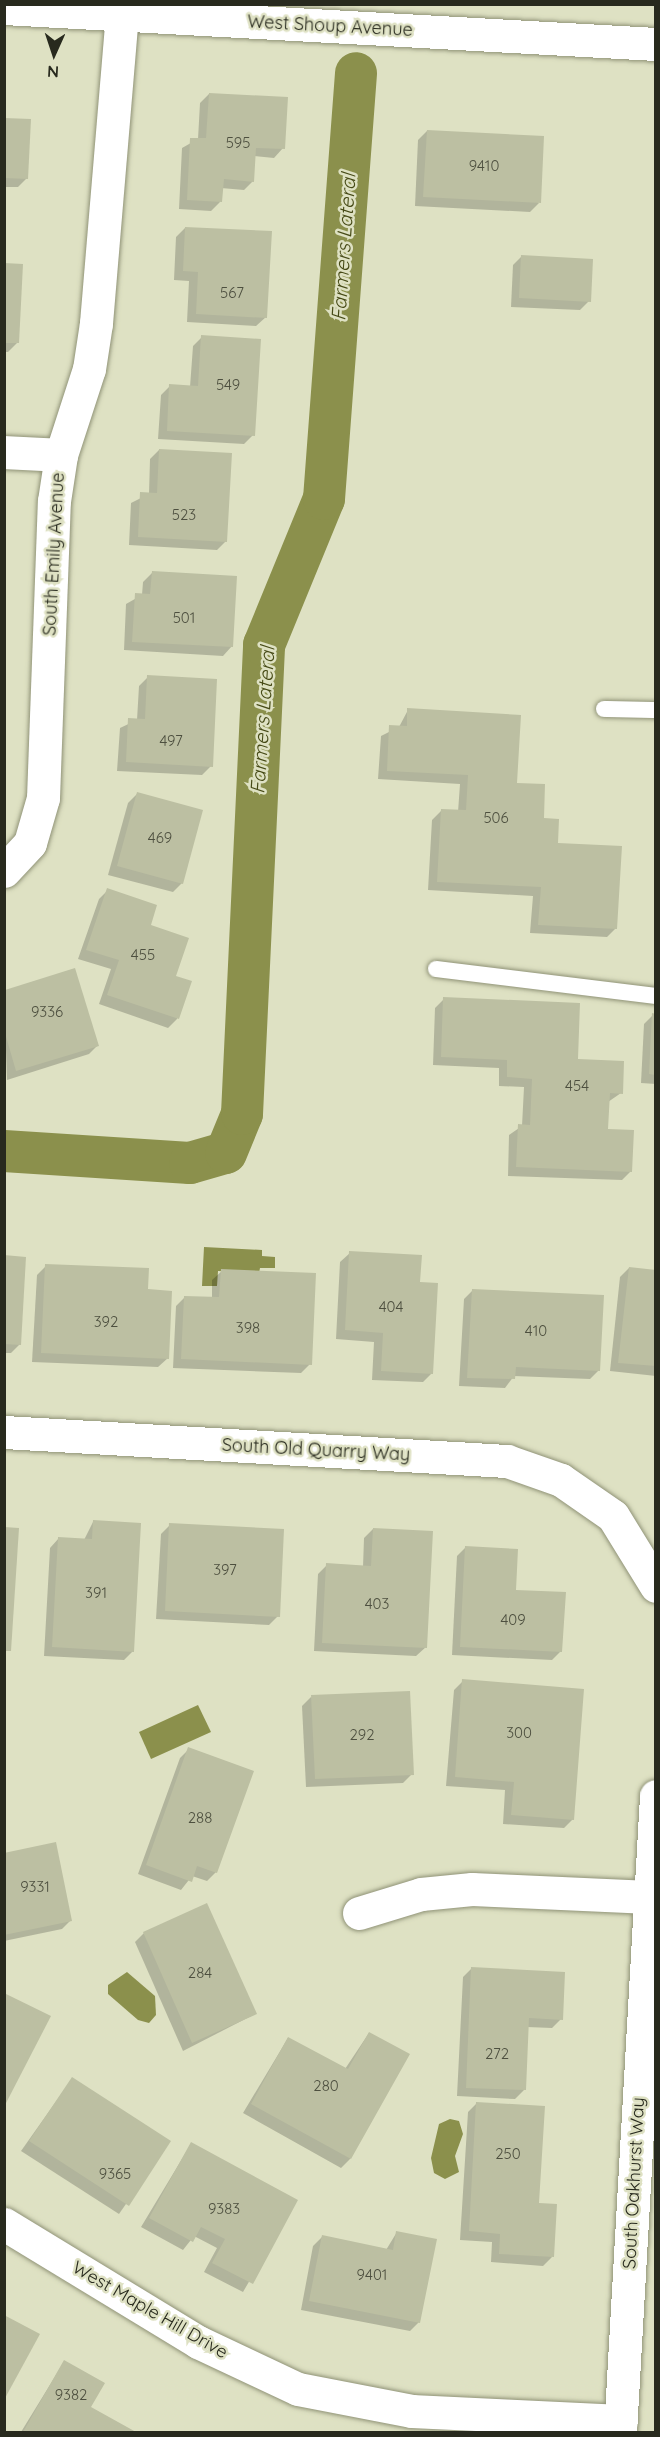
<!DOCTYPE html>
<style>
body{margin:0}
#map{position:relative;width:660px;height:2437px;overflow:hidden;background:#dee1c3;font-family:Quicksand,sans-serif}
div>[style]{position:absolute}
.water>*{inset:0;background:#8b904c}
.shadow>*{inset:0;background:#0003}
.canal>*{height:42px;margin:-21px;padding:0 21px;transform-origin:21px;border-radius:21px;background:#8b904c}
.building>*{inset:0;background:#bcbfa2}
.roads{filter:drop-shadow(0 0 2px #909377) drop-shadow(0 0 2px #909377)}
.service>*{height:16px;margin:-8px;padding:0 8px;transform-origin:8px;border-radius:8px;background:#fff}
.minor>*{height:33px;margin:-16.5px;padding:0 16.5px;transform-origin:16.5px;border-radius:16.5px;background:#fff}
span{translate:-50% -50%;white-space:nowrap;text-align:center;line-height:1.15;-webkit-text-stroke:5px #dee1c3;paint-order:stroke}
.number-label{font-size:15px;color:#4d4f3f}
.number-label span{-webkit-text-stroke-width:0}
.street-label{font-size:18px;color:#282a1e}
.water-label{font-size:20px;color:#464a16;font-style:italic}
.frame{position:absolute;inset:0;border:6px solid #282a1e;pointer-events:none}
.north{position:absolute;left:24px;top:24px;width:60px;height:60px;-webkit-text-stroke:4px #dee1c3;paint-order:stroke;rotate:183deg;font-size:16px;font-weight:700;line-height:24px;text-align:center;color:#282a1e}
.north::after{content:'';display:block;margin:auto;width:21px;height:27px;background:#282a1e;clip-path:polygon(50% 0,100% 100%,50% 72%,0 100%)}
</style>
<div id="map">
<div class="water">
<div style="clip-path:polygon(204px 1247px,262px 1250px,262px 1256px,275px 1257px,275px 1268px,260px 1268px,259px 1273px,218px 1271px,217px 1286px,202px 1286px)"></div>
<div style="clip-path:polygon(198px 1705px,211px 1732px,151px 1759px,139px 1732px)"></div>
<div style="clip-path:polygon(127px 1972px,155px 1996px,156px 2015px,149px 2023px,138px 2020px,108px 1994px,108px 1985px)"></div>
<div style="clip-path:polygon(450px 2119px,459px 2121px,463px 2134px,455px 2156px,459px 2172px,445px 2179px,434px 2173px,431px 2158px,439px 2124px)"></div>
</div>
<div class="shadow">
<div style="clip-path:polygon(209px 94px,283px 148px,274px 158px,254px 156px,253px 181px,244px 190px,221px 188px,220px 202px,211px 211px,179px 209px,182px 148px,198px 139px,200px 103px)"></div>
<div style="clip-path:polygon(4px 119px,27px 178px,18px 187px,4px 187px)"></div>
<div style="clip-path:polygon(427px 131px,539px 203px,530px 212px,415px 206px,418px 140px)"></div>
<div style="clip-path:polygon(185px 228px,266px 317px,256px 326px,187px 322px,189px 281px,174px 280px,176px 237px)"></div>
<div style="clip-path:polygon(522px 256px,589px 301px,580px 310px,511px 307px,513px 265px)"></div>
<div style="clip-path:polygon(4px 265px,17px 343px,8px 352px,4px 352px)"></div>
<div style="clip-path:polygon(202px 337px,253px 435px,244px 444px,158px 439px,161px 395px,170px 386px,190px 387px,193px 346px)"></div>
<div style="clip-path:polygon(159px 450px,226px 541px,217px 550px,129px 545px,131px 503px,149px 494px,150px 459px)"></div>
<div style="clip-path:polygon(152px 573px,232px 646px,223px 656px,124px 650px,126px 604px,142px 595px,143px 582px)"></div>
<div style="clip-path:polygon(148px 677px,211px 766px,202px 775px,117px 771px,120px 728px,137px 720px,139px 686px)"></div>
<div style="clip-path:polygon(408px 710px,516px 784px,616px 928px,607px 937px,530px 933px,533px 896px,428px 890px,432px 820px,441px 811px,458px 812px,460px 784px,378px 779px,381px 736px,399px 727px)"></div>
<div style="clip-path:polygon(137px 794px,182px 883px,173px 892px,108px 875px,128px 803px)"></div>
<div style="clip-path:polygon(108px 890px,149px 926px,174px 977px,190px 982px,177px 1019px,168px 1028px,99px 1004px,111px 969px,78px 959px,99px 899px)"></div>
<div style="clip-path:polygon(74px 970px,98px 1045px,89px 1054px,7px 1080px,4px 992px)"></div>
<div style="clip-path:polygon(444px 999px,577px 1060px,621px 1093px,608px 1102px,607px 1131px,631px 1171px,622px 1180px,508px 1176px,509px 1135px,522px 1126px,524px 1087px,499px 1086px,499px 1068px,433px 1065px,435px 1008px)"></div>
<div style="clip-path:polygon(653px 1015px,656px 1084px,641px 1083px,644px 1024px)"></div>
<div style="clip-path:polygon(350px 1253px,419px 1283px,432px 1373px,423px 1382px,372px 1380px,374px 1342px,336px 1339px,340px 1262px)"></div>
<div style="clip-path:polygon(4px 1257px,20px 1344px,11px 1353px,4px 1353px)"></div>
<div style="clip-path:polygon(46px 1266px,147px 1291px,168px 1358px,158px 1367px,32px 1362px,37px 1275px)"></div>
<div style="clip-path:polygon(629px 1268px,656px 1271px,656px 1376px,610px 1371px,620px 1277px)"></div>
<div style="clip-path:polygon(222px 1271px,310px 1364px,301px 1373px,173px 1368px,176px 1306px,185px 1297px,212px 1298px,212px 1280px)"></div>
<div style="clip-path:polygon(473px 1290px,599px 1370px,590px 1379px,514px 1376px,505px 1388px,459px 1386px,464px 1299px)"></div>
<div style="clip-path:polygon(93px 1522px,133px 1651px,124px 1660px,44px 1656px,50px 1548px,59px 1538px,84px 1540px)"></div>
<div style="clip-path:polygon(170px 1525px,278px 1616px,269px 1625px,156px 1619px,161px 1534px)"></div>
<div style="clip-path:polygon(373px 1529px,426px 1647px,416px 1656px,314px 1651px,318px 1574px,327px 1565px,363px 1567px,364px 1538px)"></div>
<div style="clip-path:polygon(466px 1547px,514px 1591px,561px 1651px,552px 1660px,452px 1655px,457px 1556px)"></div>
<div style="clip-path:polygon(463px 1681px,573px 1819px,564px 1828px,503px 1824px,505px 1790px,446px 1786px,454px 1690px)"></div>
<div style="clip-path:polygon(311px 1697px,412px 1774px,403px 1783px,306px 1787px,302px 1706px)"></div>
<div style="clip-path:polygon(189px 1749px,216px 1872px,207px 1881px,192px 1876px,181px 1890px,138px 1874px,180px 1758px)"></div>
<div style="clip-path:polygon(4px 1854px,71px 1920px,62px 1929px,4px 1941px)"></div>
<div style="clip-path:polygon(144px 1933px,255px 2014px,183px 2051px,135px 1942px)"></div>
<div style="clip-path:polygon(472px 1968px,561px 2019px,552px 2028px,527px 2027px,524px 2090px,515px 2099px,457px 2096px,463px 1977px)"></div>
<div style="clip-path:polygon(369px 2033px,350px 2159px,341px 2168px,243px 2113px,288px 2038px,345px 2069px)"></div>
<div style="clip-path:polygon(72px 2079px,169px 2142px,119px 2214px,21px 2151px)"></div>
<div style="clip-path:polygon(477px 2103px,552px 2257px,543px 2266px,491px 2262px,492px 2242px,460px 2240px,468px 2112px)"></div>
<div style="clip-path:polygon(191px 2144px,296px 2201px,243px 2292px,204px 2272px,217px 2248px,194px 2236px,183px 2250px,141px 2227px)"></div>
<div style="clip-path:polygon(397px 2232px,419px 2322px,410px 2331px,301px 2310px,313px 2246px,322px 2237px,386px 2250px)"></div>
<div style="clip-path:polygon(64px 2362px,89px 2408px,133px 2432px,21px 2432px)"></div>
</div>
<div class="canal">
<div style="left:4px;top:1151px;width:186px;rotate:3.7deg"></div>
<div style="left:190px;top:1163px;width:37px;rotate:-16deg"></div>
<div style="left:226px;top:1153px;width:42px;rotate:-67.7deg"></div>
<div style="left:242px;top:1114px;width:470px;rotate:-87.3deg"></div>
<div style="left:264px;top:645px;width:158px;rotate:-67.7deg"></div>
<div style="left:324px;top:499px;width:427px;rotate:-85.7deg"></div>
</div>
<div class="building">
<div style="clip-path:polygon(209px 93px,288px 97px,285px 149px,256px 148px,254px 182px,224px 179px,222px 202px,187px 200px,190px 138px,206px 138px)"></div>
<div style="clip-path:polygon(4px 118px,31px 119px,28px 179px,4px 178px)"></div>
<div style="clip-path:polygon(427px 130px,544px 136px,541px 203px,423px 197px)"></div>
<div style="clip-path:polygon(185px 227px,272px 231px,267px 318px,196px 314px,198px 272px,183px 271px)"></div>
<div style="clip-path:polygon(521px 255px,593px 259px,591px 302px,519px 298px)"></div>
<div style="clip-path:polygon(4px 263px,23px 264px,19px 343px,4px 343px)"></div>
<div style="clip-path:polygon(201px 335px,261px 339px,255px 436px,167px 431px,169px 384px,198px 386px)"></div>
<div style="clip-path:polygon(159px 449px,232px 453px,227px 542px,138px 537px,140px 492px,157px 493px)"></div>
<div style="clip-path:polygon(152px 571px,237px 576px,233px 647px,132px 642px,135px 593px,150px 594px)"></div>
<div style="clip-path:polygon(147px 675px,217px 679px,213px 767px,126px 762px,128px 718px,145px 719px)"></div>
<div style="clip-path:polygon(407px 708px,521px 715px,517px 783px,545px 784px,544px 818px,559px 819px,558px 843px,622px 846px,617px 929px,538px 925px,541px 887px,437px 882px,441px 809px,466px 810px,468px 775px,387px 771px,389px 725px,407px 726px)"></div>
<div style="clip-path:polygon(137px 792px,203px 810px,183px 884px,117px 866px)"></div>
<div style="clip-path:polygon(107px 888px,157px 905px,151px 925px,189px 938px,176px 976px,192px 981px,179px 1019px,107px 995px,119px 960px,86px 950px)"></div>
<div style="clip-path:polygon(75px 968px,99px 1046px,16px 1071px,5px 1033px,5px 990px)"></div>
<div style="clip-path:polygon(443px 997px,580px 1003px,578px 1059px,624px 1061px,623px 1094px,610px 1093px,608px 1129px,634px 1130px,632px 1172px,516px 1167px,518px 1124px,530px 1125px,532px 1079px,507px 1077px,507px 1060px,441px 1057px)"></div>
<div style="clip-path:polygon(652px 1013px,656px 1014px,656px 1075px,649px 1074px)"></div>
<div style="clip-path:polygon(349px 1251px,422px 1255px,420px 1282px,438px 1283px,433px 1374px,381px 1371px,383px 1333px,345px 1330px)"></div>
<div style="clip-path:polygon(4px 1255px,26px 1257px,21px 1345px,4px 1344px)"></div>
<div style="clip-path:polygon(45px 1264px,149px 1268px,148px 1289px,172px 1291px,169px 1359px,41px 1353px)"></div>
<div style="clip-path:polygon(629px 1267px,656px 1270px,656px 1366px,618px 1363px)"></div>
<div style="clip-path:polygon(221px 1269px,316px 1273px,312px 1365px,181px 1359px,184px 1296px,219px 1297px)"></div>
<div style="clip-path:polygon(472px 1289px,604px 1295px,600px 1371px,516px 1367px,515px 1379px,467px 1378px)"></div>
<div style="clip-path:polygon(93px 1520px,141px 1523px,134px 1652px,52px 1647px,58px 1537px,92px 1539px)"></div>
<div style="clip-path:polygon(169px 1523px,284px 1529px,280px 1617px,165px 1611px)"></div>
<div style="clip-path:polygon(4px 1527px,19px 1528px,11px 1651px,4px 1651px)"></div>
<div style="clip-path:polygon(373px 1528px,433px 1531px,427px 1648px,322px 1643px,326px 1563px,371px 1566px)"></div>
<div style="clip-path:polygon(465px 1546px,518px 1549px,516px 1590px,566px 1592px,562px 1652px,460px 1647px)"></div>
<div style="clip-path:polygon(462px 1679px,584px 1689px,574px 1820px,511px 1815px,514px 1782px,455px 1777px)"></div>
<div style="clip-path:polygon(410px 1691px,414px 1775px,315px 1779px,311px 1695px)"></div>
<div style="clip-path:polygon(188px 1747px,254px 1771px,217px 1873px,197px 1866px,192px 1882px,146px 1865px)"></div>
<div style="clip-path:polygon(56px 1842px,72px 1921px,4px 1935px,4px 1853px)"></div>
<div style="clip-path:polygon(207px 1903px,257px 2014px,192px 2043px,143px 1932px)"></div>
<div style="clip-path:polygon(471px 1967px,565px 1972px,563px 2020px,529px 2018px,526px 2090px,466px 2088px)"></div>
<div style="clip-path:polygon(4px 1993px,51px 2016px,4px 2107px)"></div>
<div style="clip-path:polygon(369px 2032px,410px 2054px,351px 2159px,251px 2104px,288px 2037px,348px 2069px)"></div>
<div style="clip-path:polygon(72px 2077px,171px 2141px,129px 2206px,29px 2141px)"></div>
<div style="clip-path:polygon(476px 2102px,545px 2106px,539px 2203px,557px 2204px,554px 2257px,499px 2254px,500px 2234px,469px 2231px)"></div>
<div style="clip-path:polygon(191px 2142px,298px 2200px,253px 2284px,212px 2263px,225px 2239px,201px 2227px,193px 2242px,149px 2218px)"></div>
<div style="clip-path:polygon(396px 2231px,437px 2239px,420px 2323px,309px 2301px,322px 2235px,393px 2250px)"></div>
<div style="clip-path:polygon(4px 2315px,40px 2334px,4px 2400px)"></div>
<div style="clip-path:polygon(64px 2360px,105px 2383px,91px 2407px,136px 2432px,23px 2432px)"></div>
</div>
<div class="roads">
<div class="service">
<div style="left:604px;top:709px;width:52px;rotate:1.1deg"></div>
<div style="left:436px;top:969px;width:222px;rotate:7deg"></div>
</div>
<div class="minor">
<div style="left:4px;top:8px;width:653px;rotate:3.16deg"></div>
<div style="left:4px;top:452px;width:57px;rotate:3deg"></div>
<div style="left:4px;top:871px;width:38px;rotate:-47deg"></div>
<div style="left:30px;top:843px;width:47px;rotate:-73.9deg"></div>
<div style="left:43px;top:798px;width:297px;rotate:-87.9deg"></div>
<div style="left:54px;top:501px;width:47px;rotate:-81.3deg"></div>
<div style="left:61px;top:455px;width:90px;rotate:-72deg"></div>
<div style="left:89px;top:369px;width:47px;rotate:-81.3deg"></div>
<div style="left:96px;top:323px;width:310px;rotate:-85.2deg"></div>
<div style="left:4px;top:1432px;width:504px;rotate:3.3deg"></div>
<div style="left:507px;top:1461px;width:57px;rotate:19.4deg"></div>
<div style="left:561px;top:1480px;width:63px;rotate:34.7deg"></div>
<div style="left:613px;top:1516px;width:82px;rotate:58.4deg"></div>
<div style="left:359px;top:1913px;width:65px;rotate:-17deg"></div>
<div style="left:421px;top:1894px;width:51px;rotate:-5.6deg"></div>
<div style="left:472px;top:1889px;width:178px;rotate:2.6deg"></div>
<div style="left:4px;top:2224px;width:227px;rotate:31.3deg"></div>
<div style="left:198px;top:2342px;width:110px;rotate:25.2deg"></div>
<div style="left:298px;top:2389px;width:116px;rotate:10.9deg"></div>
<div style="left:412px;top:2411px;width:209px;rotate:2.7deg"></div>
<div style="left:620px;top:2432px;width:637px;rotate:-86.76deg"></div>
</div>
</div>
<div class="number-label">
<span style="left:238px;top:143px">595</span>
<span style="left:484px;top:166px">9410</span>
<span style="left:232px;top:293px">567</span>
<span style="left:228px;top:385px">549</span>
<span style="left:184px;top:515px">523</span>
<span style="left:184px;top:618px">501</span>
<span style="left:171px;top:741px">497</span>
<span style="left:496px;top:818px">506</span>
<span style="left:160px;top:838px">469</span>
<span style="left:143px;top:955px">455</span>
<span style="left:47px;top:1012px">9336</span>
<span style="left:577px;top:1086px">454</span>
<span style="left:391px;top:1307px">404</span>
<span style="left:106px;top:1322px">392</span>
<span style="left:248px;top:1328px">398</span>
<span style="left:536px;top:1331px">410</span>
<span style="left:225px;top:1570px">397</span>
<span style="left:96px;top:1593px">391</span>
<span style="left:377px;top:1604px">403</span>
<span style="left:513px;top:1620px">409</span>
<span style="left:519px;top:1733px">300</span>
<span style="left:362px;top:1735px">292</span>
<span style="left:200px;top:1818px">288</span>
<span style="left:35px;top:1887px">9331</span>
<span style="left:200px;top:1973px">284</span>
<span style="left:497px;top:2054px">272</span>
<span style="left:326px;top:2086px">280</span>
<span style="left:508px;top:2154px">250</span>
<span style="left:115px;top:2174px">9365</span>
<span style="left:224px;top:2209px">9383</span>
<span style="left:372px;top:2275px">9401</span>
<span style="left:71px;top:2395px">9382</span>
</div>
<div class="street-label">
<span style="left:330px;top:26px;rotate:3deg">West Shoup Avenue</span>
<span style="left:54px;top:554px;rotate:-87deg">South Emily Avenue</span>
<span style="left:316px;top:1450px;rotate:3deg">South Old Quarry Way</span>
<span style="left:634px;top:2183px;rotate:-87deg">South Oakhurst Way</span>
<span style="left:150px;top:2310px;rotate:30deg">West Maple Hill Drive</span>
</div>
<div class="water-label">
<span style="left:343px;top:247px;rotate:-86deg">Farmers Lateral</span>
<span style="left:262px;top:720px;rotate:-86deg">Farmers Lateral</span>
</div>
<div class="frame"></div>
<div class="north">N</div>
</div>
